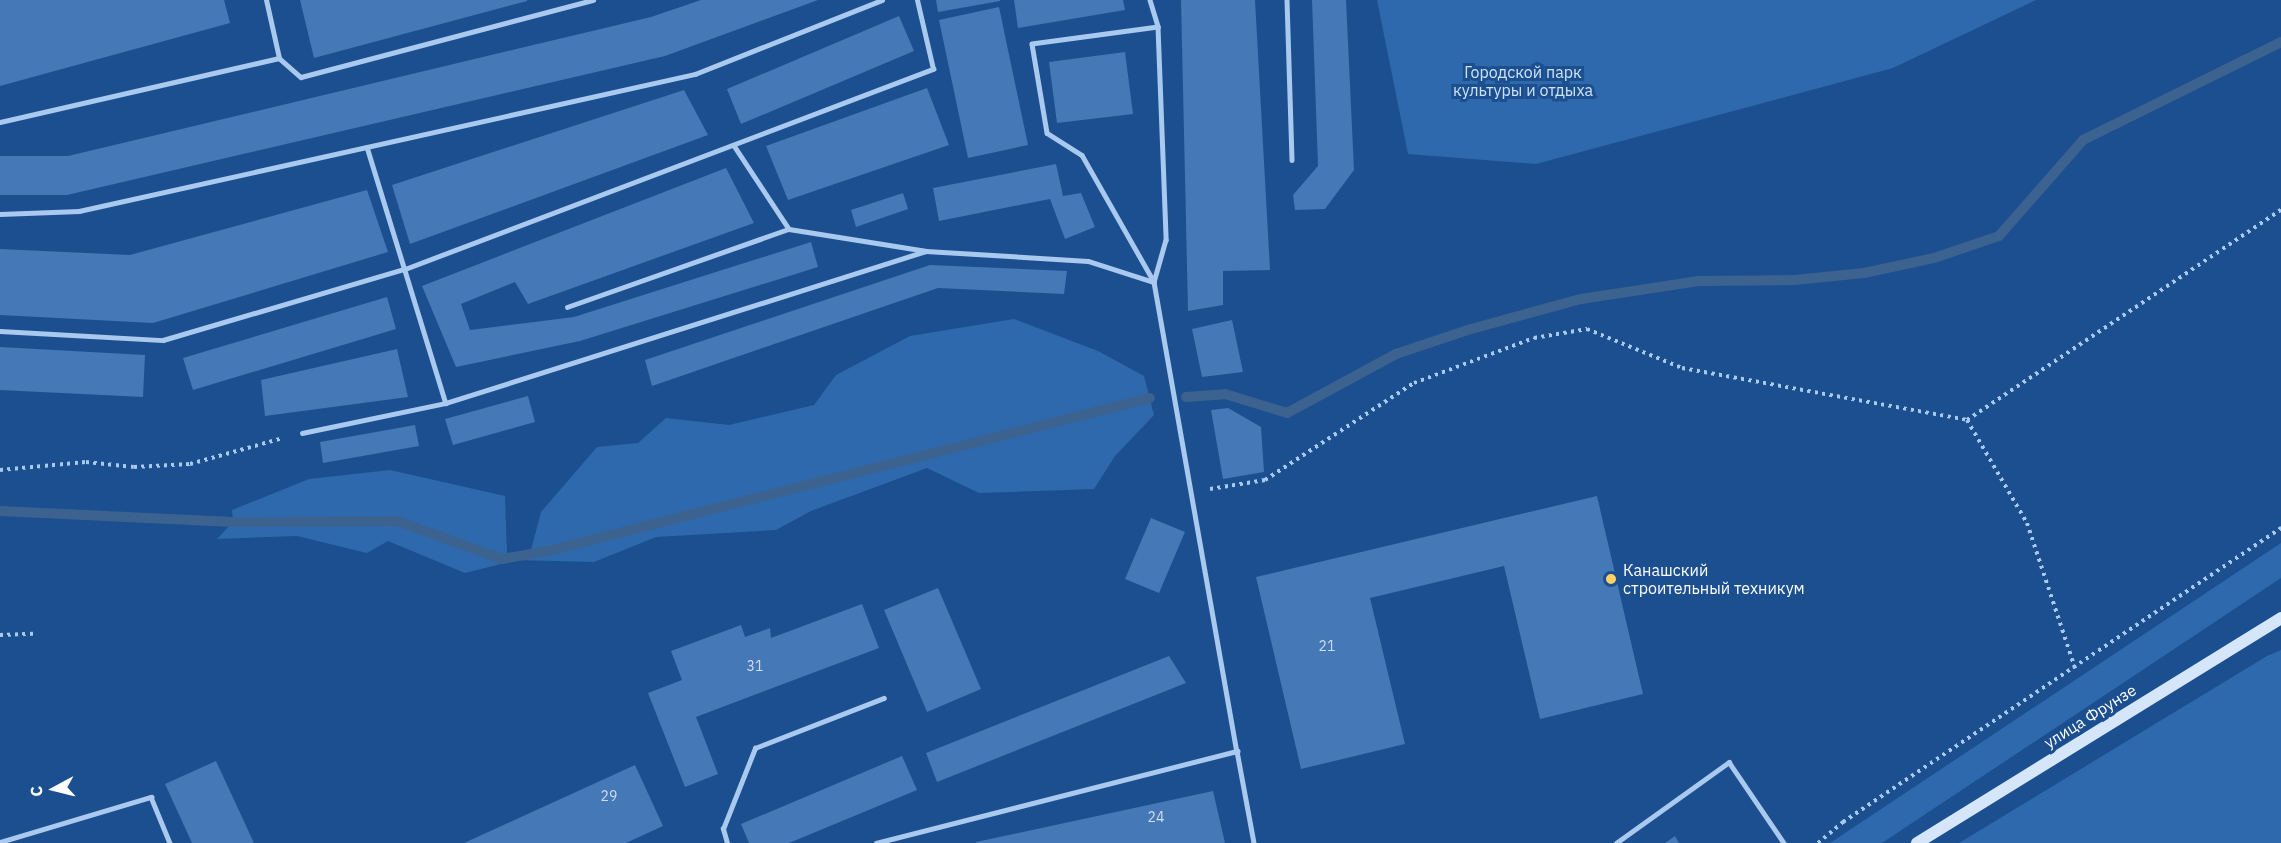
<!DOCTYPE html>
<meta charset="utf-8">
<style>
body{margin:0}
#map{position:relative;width:2281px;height:843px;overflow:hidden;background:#1b4f8f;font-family:"IBM Plex Sans",sans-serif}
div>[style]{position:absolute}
.green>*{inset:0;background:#2e69ad}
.stream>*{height:10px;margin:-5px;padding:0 5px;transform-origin:5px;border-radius:5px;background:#3c6290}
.building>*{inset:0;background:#4478b7}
.path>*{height:4px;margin-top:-2px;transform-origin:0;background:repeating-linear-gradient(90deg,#a9c9ee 0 3px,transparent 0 7.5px)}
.service>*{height:4.5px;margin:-2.25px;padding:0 2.25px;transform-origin:2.25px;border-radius:2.25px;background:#a9c9ee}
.secondary>*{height:12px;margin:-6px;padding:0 6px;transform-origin:6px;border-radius:6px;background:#d6e6fa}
.dots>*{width:16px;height:16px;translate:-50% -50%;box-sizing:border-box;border:3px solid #1b4f8f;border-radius:50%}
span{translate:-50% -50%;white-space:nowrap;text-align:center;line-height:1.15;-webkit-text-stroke:6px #1b4f8f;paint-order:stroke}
.number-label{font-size:14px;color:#d0dded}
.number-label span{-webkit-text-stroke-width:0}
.park-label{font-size:16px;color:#cfe3fa}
.poi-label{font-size:16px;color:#fff}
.left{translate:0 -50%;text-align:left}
.street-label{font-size:16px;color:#fff}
.north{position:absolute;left:24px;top:759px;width:60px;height:60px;-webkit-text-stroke:4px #1b4f8f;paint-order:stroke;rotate:263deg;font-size:16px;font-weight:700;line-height:24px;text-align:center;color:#fff}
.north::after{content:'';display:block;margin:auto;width:21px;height:27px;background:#fff;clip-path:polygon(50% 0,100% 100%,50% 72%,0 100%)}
</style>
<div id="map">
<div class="green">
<div style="clip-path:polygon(1377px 0,2036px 0,1893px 68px,1536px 164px,1408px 154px)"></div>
<div style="clip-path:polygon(1014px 319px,1098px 351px,1144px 376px,1154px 415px,1115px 456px,1094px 489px,979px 493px,927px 468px,811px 511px,776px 530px,656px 537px,594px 562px,517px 560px,465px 573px,388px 541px,367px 553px,297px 536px,217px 539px,233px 522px,232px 510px,309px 479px,390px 470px,505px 496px,507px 553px,531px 550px,541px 512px,597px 447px,638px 443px,666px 418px,729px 425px,814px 405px,836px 375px,910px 336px)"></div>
<div style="clip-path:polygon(2281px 543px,2281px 578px,1882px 843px,1830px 843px)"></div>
<div style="clip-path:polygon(2281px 650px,2281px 843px,1959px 843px,2267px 656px)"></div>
</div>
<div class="stream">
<div style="left:1186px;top:397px;width:39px;rotate:-4deg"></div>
<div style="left:1225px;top:394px;width:65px;rotate:17deg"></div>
<div style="left:1287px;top:413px;width:124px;rotate:-28.4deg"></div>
<div style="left:1396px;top:354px;width:79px;rotate:-18.4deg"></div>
<div style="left:1471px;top:329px;width:114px;rotate:-15.3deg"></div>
<div style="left:1581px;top:299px;width:119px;rotate:-8.7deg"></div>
<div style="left:1699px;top:281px;width:96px;rotate:-0.6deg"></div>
<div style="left:1795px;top:280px;width:69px;rotate:-5.8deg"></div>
<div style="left:1864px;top:273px;width:72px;rotate:-12.1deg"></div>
<div style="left:1934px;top:258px;width:69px;rotate:-18.7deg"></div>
<div style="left:1999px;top:236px;width:128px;rotate:-48.8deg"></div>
<div style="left:2083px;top:140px;width:221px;rotate:-26.3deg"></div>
<div style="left:0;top:511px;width:233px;rotate:2.7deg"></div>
<div style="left:233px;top:522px;width:164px;rotate:-0.3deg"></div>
<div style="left:397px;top:521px;width:112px;rotate:19.9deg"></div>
<div style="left:502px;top:559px;width:47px;rotate:-9.9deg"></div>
<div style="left:548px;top:551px;width:621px;rotate:-14.26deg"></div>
</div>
<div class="building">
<div style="clip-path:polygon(0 0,224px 0,230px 23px,0 86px)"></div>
<div style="clip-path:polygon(300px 0,527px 0,527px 1px,314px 58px)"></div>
<div style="clip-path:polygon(701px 0,818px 0,665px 56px,67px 195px,0 195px,0 156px,68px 156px,651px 17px)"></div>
<div style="clip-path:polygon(936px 0,1000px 0,1000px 1px,938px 12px)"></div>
<div style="clip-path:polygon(1014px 0,1123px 0,1125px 10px,1018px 28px)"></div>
<div style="clip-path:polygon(1181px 0,1255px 0,1270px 270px,1223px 271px,1223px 305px,1188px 311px)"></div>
<div style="clip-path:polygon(1312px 0,1346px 0,1354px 170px,1325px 209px,1295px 210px,1293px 195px,1318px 166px)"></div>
<div style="clip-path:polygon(999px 7px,1028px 145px,968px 158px,939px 20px)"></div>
<div style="clip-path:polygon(899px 16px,914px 51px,741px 124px,727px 89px)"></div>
<div style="clip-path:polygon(1125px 52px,1133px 114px,1057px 123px,1049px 62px)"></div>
<div style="clip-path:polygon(927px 88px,949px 145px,788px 200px,766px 146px)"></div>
<div style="clip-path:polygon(684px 90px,708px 135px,410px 244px,392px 185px)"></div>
<div style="clip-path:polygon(1056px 164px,1063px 196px,1081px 193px,1095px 227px,1065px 239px,1050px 199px,939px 221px,933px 188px)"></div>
<div style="clip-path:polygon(726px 168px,754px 223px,528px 304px,515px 282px,461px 304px,470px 330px,574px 317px,811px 242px,818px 267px,580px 341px,456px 367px,422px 286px)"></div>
<div style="clip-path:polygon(367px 190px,388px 252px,153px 323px,0 315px,0 249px,130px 255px)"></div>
<div style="clip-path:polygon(903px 193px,908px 209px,856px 227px,851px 210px)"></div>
<div style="clip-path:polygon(930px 265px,1067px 271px,1064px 294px,938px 288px,652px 386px,645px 360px)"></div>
<div style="clip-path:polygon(387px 297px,396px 329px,193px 390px,183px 358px)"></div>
<div style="clip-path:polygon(1232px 320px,1243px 372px,1202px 377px,1192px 329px)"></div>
<div style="clip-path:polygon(0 347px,145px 355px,143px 397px,0 390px)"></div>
<div style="clip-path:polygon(397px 349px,408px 397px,265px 416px,261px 380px)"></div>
<div style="clip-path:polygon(528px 396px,535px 422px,453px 445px,445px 419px)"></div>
<div style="clip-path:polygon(1228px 408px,1261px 427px,1264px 472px,1223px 479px,1211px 410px)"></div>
<div style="clip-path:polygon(415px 425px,419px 446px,323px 463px,320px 442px)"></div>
<div style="clip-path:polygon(1597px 496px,1643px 694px,1540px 719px,1504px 566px,1370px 598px,1405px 744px,1301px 769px,1256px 577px)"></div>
<div style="clip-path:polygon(1151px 518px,1185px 532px,1159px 593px,1125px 579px)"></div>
<div style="clip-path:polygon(938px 588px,981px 689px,927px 712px,884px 610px)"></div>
<div style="clip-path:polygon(862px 604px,879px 648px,696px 717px,718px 774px,685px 787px,648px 693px,682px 680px,671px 651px,741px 625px,745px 637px,770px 628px,771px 638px)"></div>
<div style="clip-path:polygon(1169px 656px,1186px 683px,937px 782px,926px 753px)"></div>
<div style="clip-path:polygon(902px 756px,917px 790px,789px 843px,749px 843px,741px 824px)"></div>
<div style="clip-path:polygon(216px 761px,254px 843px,192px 843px,165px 784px)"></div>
<div style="clip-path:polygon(635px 765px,663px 826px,626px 843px,464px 843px)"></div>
<div style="clip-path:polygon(1213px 791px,1225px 843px,976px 843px,976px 842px)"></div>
<div style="clip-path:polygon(1675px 836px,1679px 843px,1665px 843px)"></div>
</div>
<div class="path">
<div style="left:1967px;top:420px;width:378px;rotate:-33.8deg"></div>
<div style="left:0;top:470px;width:86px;rotate:-5.3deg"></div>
<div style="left:86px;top:462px;width:48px;rotate:5.9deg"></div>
<div style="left:134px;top:467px;width:56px;rotate:-3.1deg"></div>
<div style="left:190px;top:464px;width:97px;rotate:-15.6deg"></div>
<div style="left:1210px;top:489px;width:56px;rotate:-9.3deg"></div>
<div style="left:1265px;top:480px;width:178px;rotate:-33.1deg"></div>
<div style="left:1414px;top:383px;width:128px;rotate:-20.6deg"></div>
<div style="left:1534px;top:338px;width:54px;rotate:-9.6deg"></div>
<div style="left:1587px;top:329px;width:103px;rotate:22.3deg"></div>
<div style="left:1682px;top:368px;width:290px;rotate:10.3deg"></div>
<div style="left:1967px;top:420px;width:119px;rotate:59.8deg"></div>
<div style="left:2027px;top:523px;width:153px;rotate:71.7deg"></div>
<div style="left:0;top:635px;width:33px;rotate:-2deg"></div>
<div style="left:1818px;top:843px;width:33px;rotate:-40deg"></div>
<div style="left:1843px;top:822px;width:528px;rotate:-33.87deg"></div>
</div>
<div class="service">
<div style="left:1150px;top:0;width:28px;rotate:73deg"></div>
<div style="left:1158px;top:27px;width:213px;rotate:87.8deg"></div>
<div style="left:1166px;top:240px;width:44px;rotate:105.9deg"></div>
<div style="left:1287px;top:0;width:160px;rotate:88.2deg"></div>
<div style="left:1158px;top:27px;width:127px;rotate:172.3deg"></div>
<div style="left:1032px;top:44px;width:90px;rotate:80.4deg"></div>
<div style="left:1047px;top:133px;width:41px;rotate:32.2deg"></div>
<div style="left:1082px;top:155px;width:146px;rotate:60.4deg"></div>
<div style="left:1154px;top:282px;width:476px;rotate:80deg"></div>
<div style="left:279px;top:58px;width:29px;rotate:41deg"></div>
<div style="left:301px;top:77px;width:302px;rotate:-14.8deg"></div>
<div style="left:0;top:122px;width:286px;rotate:-12.9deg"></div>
<div style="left:279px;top:58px;width:59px;rotate:-102.6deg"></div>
<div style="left:367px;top:147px;width:268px;rotate:72.9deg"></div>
<div style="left:735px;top:147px;width:98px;rotate:56.6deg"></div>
<div style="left:0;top:214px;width:79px;rotate:-2.2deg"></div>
<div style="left:79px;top:211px;width:631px;rotate:-12.54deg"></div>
<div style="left:695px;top:74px;width:201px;rotate:-21.6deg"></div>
<div style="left:567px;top:307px;width:235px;rotate:-19.4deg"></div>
<div style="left:789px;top:229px;width:139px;rotate:9.1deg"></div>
<div style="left:926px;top:251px;width:162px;rotate:3.5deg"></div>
<div style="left:1088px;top:261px;width:69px;rotate:17.7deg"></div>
<div style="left:0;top:331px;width:163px;rotate:3.2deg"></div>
<div style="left:163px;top:340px;width:252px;rotate:-16.4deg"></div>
<div style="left:405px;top:269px;width:565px;rotate:-20.75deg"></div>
<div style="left:933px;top:69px;width:71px;rotate:-103.1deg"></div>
<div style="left:302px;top:433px;width:147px;rotate:-11.8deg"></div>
<div style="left:446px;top:403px;width:503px;rotate:-17.57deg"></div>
<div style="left:0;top:842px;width:158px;rotate:-16.6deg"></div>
<div style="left:151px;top:797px;width:50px;rotate:67.6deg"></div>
<div style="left:727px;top:843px;width:15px;rotate:-106deg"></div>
<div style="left:723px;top:829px;width:87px;rotate:-68.4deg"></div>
<div style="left:755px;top:748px;width:138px;rotate:-21.2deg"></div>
<div style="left:876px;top:843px;width:373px;rotate:-14.3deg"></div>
<div style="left:1237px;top:751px;width:94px;rotate:79.5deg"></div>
<div style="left:1616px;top:843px;width:139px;rotate:-35.6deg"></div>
<div style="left:1729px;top:762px;width:98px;rotate:55.8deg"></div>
</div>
<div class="secondary">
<div style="left:1917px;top:843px;width:428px;rotate:-31.7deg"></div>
</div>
<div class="dots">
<div style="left:1611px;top:579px;background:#ffd166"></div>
</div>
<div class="number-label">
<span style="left:1327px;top:646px">21</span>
<span style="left:755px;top:666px">31</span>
<span style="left:609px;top:796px">29</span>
<span style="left:1156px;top:817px">24</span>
</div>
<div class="park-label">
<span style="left:1523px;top:81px">Городской парк<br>культуры и отдыха</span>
</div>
<div class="poi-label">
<span class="left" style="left:1623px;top:579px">Канашский<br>строительный техникум</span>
</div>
<div class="street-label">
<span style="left:2090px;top:716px;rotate:-32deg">улица Фрунзе</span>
</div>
<div class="north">С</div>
</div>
